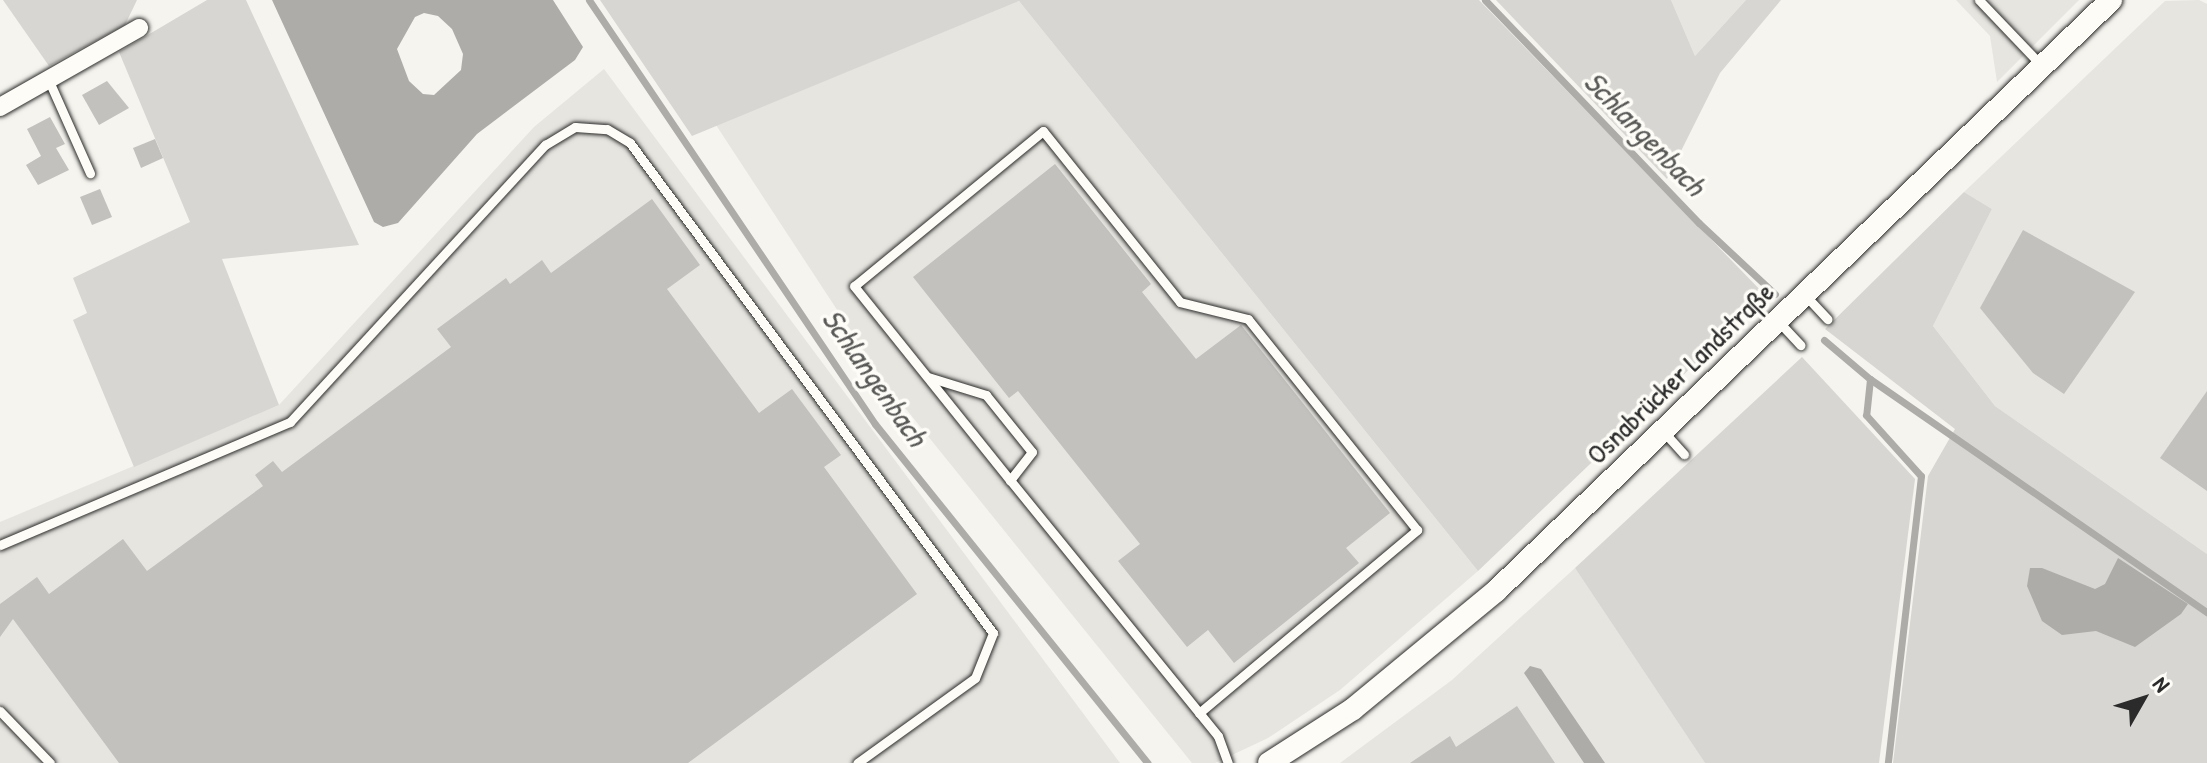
<!DOCTYPE html>
<meta charset="utf-8">
<style>
body{margin:0}
#map{position:relative;width:2207px;height:763px;overflow:hidden;background:#f5f4ef;font-family:"Patrick Hand",sans-serif}
div>[style]{position:absolute}
.built>*{inset:0;background:#e6e5e0}
.green>*{inset:0;background:#d7d6d2}
.water>*{inset:0;background:#adaca9}
.stream>*{height:7px;margin:-3.5px;padding:0 3.5px;transform-origin:3.5px;border-radius:3.5px;background:#adaca9}
.building>*{inset:0;background:#c2c1be}
.roads{filter:drop-shadow(0 0 2px #2b2b2b) drop-shadow(0 0 2px #2b2b2b)}
.service>*{height:9px;margin:-4.5px;padding:0 4.5px;transform-origin:4.5px;border-radius:4.5px;background:#fdfcf7}
.minor>*{height:18px;margin:-9px;padding:0 9px;transform-origin:9px;border-radius:9px;background:#fdfcf7}
.tertiary>*{height:22px;margin:-11px;padding:0 11px;transform-origin:11px;border-radius:11px;background:#fdfcf7}
span{translate:-50% -50%;white-space:nowrap;text-align:center;line-height:1.15;-webkit-text-stroke:7px #fdfcf7;paint-order:stroke}
.street-label{font-size:28px;color:#2b2b2b}
.water-label{font-size:30px;color:#585857;font-style:italic}
.north{position:absolute;left:2103px;top:659px;width:80px;height:80px;-webkit-text-stroke:6px #fdfcf7;paint-order:stroke;rotate:51deg;font-size:22px;font-weight:700;line-height:32px;text-align:center;color:#2b2b2b}
.north::after{content:'';display:block;margin:auto;width:28px;height:36px;background:#2b2b2b;clip-path:polygon(50% 0,100% 100%,50% 72%,0 100%)}
</style>
<div id="map">
<div class="built">
<div style="clip-path:polygon(1671px 0,1746px 0,1695px 56px)"></div>
<div style="clip-path:polygon(1956px 0,2079px 0,1997px 82px,1990px 36px)"></div>
<div style="clip-path:polygon(2199px 0,2207px 4px,2207px 554px,1995px 406px,1933px 326px,1992px 209px,1964px 192px,2165px 1px)"></div>
<div style="clip-path:polygon(1019px 1px,1478px 571px,1340px 690px,1268px 738px,1215px 763px,1192px 763px,885px 383px,716px 125px)"></div>
<div style="clip-path:polygon(604px 69px,1120px 763px,0 763px,0 522px,279px 405px,534px 127px)"></div>
<div style="clip-path:polygon(1575px 568px,1705px 763px,1340px 763px,1452px 680px)"></div>
</div>
<div class="green">
<div style="clip-path:polygon(3px 0,137px 0,125px 25px,49px 66px)"></div>
<div style="clip-path:polygon(207px 0,246px 0,359px 245px,222px 259px,279px 405px,134px 467px,73px 320px,87px 313px,73px 278px,190px 222px,119px 52px)"></div>
<div style="clip-path:polygon(600px 0,1479px 0,1766px 296px,1478px 571px,1019px 1px,692px 136px)"></div>
<div style="clip-path:polygon(1496px 0,1671px 0,1695px 56px,1746px 0,1781px 0,1720px 73px,1667px 179px)"></div>
<div style="clip-path:polygon(1964px 192px,1992px 209px,1933px 326px,1995px 406px,2207px 554px,2207px 763px,1893px 763px,1928px 476px,1955px 429px,1825px 329px)"></div>
<div style="clip-path:polygon(1802px 357px,1915px 479px,1879px 763px,1705px 763px,1575px 568px)"></div>
</div>
<div class="water">
<div style="clip-path:polygon(evenodd,272px 0,553px 0,583px 47px,575px 60px,477px 134px,398px 223px,383px 227px,374px 222px,272px 0,424px 13px,438px 16px,452px 29px,463px 54px,461px 70px,434px 95px,423px 94px,409px 81px,397px 49px,415px 17px,424px 13px)"></div>
<div style="clip-path:polygon(2118px 558px,2188px 604px,2181px 614px,2135px 647px,2096px 631px,2062px 635px,2042px 621px,2027px 586px,2030px 568px,2042px 568px,2095px 589px,2105px 584px)"></div>
<div style="clip-path:polygon(1530px 666px,1541px 669px,1605px 763px,1584px 763px,1524px 673px)"></div>
</div>
<div class="stream">
<div style="left:589px;top:0;width:511px;rotate:56deg"></div>
<div style="left:875px;top:424px;width:435px;rotate:51.2deg"></div>
<div style="left:1485px;top:0;width:309px;rotate:46.2deg"></div>
<div style="left:1699px;top:223px;width:104px;rotate:43.1deg"></div>
<div style="left:1824px;top:340px;width:60px;rotate:40.3deg"></div>
<div style="left:1870px;top:379px;width:410px;rotate:34.7deg"></div>
<div style="left:1870px;top:379px;width:36px;rotate:96deg"></div>
<div style="left:1866px;top:415px;width:82px;rotate:48deg"></div>
<div style="left:1921px;top:476px;width:289px;rotate:96.6deg"></div>
</div>
<div class="building">
<div style="clip-path:polygon(107px 81px,129px 108px,99px 125px,82px 95px)"></div>
<div style="clip-path:polygon(50px 117px,65px 144px,56px 148px,69px 170px,38px 185px,26px 165px,41px 156px,27px 129px)"></div>
<div style="clip-path:polygon(155px 139px,163px 158px,141px 168px,133px 148px)"></div>
<div style="clip-path:polygon(1055px 164px,1151px 284px,1142px 292px,1196px 359px,1241px 325px,1390px 513px,1346px 548px,1359px 563px,1234px 663px,1208px 630px,1187px 647px,1118px 561px,1140px 544px,1018px 391px,1009px 398px,913px 277px)"></div>
<div style="clip-path:polygon(100px 189px,112px 217px,92px 225px,80px 197px)"></div>
<div style="clip-path:polygon(652px 199px,700px 265px,667px 289px,759px 413px,792px 389px,841px 455px,824px 467px,917px 594px,688px 763px,119px 763px,13px 619px,0 637px,0 604px,37px 577px,49px 594px,123px 539px,147px 571px,263px 486px,255px 475px,273px 461px,282px 472px,451px 347px,437px 329px,506px 278px,510px 284px,542px 260px,551px 273px)"></div>
<div style="clip-path:polygon(2023px 230px,2135px 292px,2064px 394px,2033px 373px,1980px 308px)"></div>
<div style="clip-path:polygon(2207px 391px,2207px 491px,2160px 458px)"></div>
<div style="clip-path:polygon(1517px 706px,1555px 763px,1410px 763px,1450px 736px,1456px 747px)"></div>
</div>
<div class="roads">
<div class="service">
<div style="left:1979px;top:0;width:91px;rotate:46.3deg"></div>
<div style="left:49px;top:81px;width:101px;rotate:66deg"></div>
<div style="left:1805px;top:295px;width:33px;rotate:47deg"></div>
<div style="left:1778px;top:321px;width:33px;rotate:47deg"></div>
<div style="left:928px;top:377px;width:61px;rotate:17.2deg"></div>
<div style="left:986px;top:395px;width:73px;rotate:51.1deg"></div>
<div style="left:1032px;top:452px;width:36px;rotate:128deg"></div>
<div style="left:1664px;top:432px;width:30px;rotate:48deg"></div>
<div style="left:0;top:545px;width:315px;rotate:-23deg"></div>
<div style="left:290px;top:422px;width:377px;rotate:-47.4deg"></div>
<div style="left:545px;top:145px;width:35px;rotate:-31deg"></div>
<div style="left:575px;top:127px;width:32px;rotate:4deg"></div>
<div style="left:607px;top:129px;width:27px;rotate:31deg"></div>
<div style="left:630px;top:143px;width:610px;rotate:53.47deg"></div>
<div style="left:993px;top:633px;width:48px;rotate:111.8deg"></div>
<div style="left:975px;top:678px;width:145px;rotate:144.2deg"></div>
<div style="left:0;top:711px;width:72px;rotate:46.1deg"></div>
<div style="left:1199px;top:713px;width:285px;rotate:-40deg"></div>
<div style="left:1417px;top:530px;width:270px;rotate:-128.7deg"></div>
<div style="left:1248px;top:319px;width:70px;rotate:-166deg"></div>
<div style="left:1180px;top:302px;width:219px;rotate:-128.7deg"></div>
<div style="left:1043px;top:131px;width:244px;rotate:140.6deg"></div>
<div style="left:854px;top:286px;width:249px;rotate:51.2deg"></div>
<div style="left:1010px;top:480px;width:330px;rotate:50.9deg"></div>
<div style="left:1218px;top:736px;width:29px;rotate:70deg"></div>
</div>
<div class="minor">
<div style="left:0;top:107px;width:160px;rotate:-29.6deg"></div>
</div>
<div class="tertiary">
<div style="left:1269px;top:763px;width:100px;rotate:-32.7deg"></div>
<div style="left:1353px;top:709px;width:185px;rotate:-39.5deg"></div>
<div style="left:1496px;top:591px;width:853px;rotate:-43.86deg"></div>
</div>
</div>
<div class="street-label">
<span style="left:1680px;top:373px;rotate:-44deg">Osnabrücker Landstraße</span>
</div>
<div class="water-label">
<span style="left:1645px;top:133px;rotate:46deg">Schlangenbach</span>
<span style="left:875px;top:377px;rotate:55deg">Schlangenbach</span>
</div>
<div class="north">N</div>
</div>
